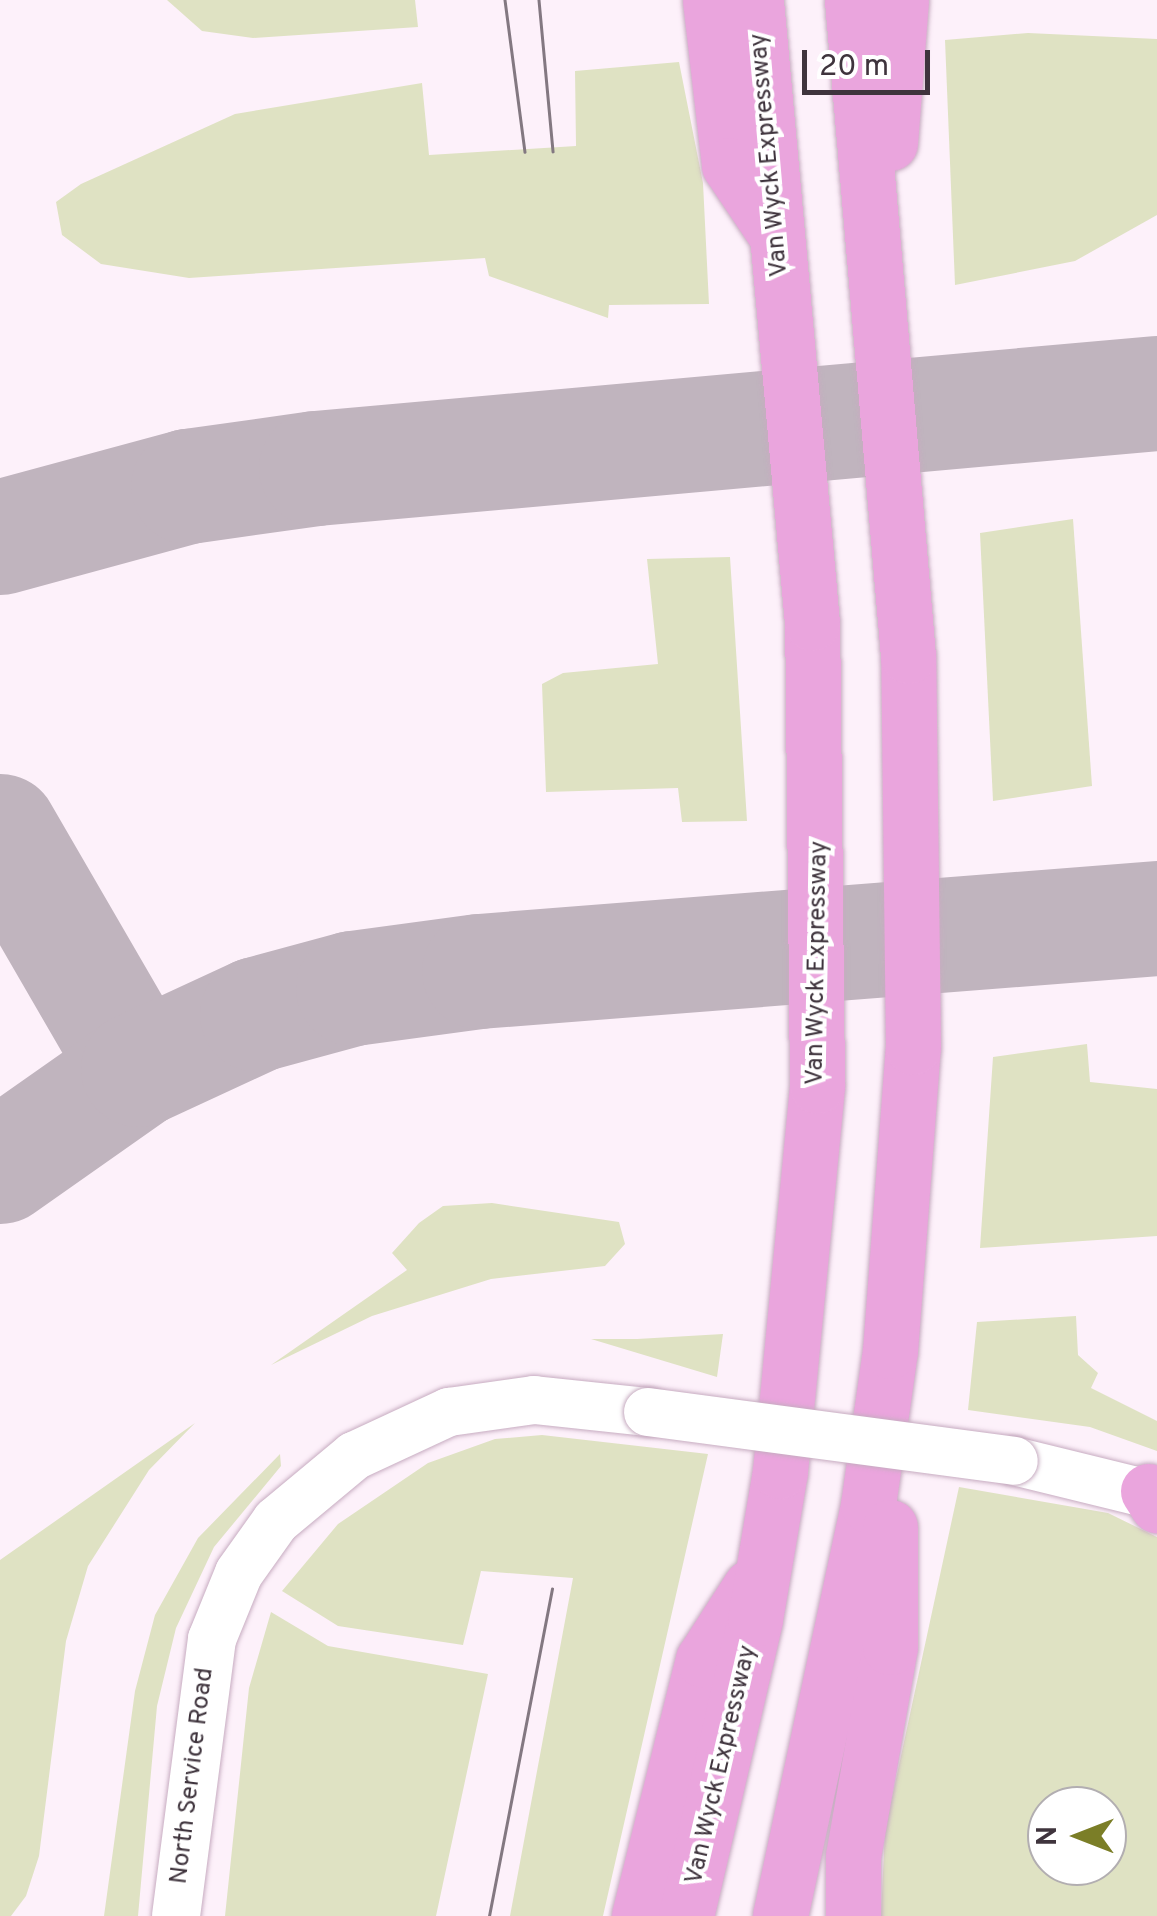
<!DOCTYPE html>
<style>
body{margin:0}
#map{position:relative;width:1157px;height:1916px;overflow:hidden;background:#fdf1fa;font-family:Overpass,sans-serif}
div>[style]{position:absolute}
.green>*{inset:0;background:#dfe2c3}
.taxiway>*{height:115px;margin:-57.5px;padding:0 57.5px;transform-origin:57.5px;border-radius:57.5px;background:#c0b4be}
.roads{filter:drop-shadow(0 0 2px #c7acc1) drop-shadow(0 0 2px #c7acc1)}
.minor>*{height:48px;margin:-24px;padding:0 24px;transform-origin:24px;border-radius:24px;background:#fff}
.motorway>*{height:55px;margin:-27.5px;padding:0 27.5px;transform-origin:27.5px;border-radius:27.5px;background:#eaa5dd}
.tram>*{height:2.5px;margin:-1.25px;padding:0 1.25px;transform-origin:1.25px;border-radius:1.25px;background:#837881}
.bridges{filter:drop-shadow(0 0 2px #c7acc1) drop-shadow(0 0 2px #c7acc1)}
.minor-bridge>*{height:48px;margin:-24px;padding:0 24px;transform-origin:24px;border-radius:24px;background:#fff}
span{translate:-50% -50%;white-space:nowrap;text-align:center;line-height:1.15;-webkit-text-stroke:8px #fff;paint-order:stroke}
.street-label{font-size:25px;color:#3f343d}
.north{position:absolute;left:1027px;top:1786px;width:100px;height:100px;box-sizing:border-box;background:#fff;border:2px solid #b2aeb1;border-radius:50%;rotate:270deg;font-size:28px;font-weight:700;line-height:40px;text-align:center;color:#3f343d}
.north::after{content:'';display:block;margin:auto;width:35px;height:45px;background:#7b7e27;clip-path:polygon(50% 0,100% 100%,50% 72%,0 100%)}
.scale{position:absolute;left:802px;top:50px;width:128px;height:45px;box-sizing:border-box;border:5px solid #3f343d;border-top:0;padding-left:12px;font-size:30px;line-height:35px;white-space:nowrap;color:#3f343d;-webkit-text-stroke:8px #fff;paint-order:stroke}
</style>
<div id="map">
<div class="green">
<div style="clip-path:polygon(167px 0,415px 0,418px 27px,253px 38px,202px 31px)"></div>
<div style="clip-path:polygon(1028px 33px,1157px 39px,1157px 215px,1075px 261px,955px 285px,945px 40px)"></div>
<div style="clip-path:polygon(679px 62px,703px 183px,709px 304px,609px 305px,608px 318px,489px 276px,485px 258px,189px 278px,101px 264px,62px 235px,56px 202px,81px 184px,235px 114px,422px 83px,429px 155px,576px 146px,575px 71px)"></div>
<div style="clip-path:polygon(1073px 519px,1092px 786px,993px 801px,980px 533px)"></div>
<div style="clip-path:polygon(730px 557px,747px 821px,682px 822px,678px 788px,546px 792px,542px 684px,563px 673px,658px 664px,647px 559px)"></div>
<div style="clip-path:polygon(1087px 1044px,1090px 1082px,1157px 1089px,1157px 1236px,980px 1248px,993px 1057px)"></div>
<div style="clip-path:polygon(492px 1203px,619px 1222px,625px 1244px,605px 1266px,491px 1279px,372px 1316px,271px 1365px,407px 1270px,392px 1253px,419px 1223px,443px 1206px)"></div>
<div style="clip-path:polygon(1076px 1316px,1078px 1355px,1098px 1373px,1091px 1388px,1157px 1421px,1157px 1451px,1090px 1427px,968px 1410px,977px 1322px)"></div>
<div style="clip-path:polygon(723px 1334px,717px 1377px,591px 1339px,637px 1339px)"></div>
<div style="clip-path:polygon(195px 1423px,149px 1470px,88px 1566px,66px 1641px,39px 1856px,26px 1896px,11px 1916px,0 1916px,0 1560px)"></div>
<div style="clip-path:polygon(542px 1435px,708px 1454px,603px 1916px,510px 1916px,573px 1578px,481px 1571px,463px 1645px,338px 1626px,282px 1591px,338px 1524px,428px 1463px,495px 1439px)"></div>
<div style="clip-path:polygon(280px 1454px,281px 1466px,214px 1547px,176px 1628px,157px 1706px,138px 1916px,104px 1916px,135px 1691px,155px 1615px,198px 1538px)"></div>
<div style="clip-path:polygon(evenodd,959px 1487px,1108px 1513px,1157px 1537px,1157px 1916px,881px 1916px,885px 1830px,959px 1487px,1047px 1806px,1107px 1806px,1107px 1866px,1047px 1866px,1047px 1806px)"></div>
<div style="clip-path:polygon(271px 1612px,328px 1646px,488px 1674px,436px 1916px,225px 1916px,249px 1688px)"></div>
</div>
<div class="taxiway">
<div style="left:0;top:537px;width:195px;rotate:-15.2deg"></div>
<div style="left:188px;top:486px;width:129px;rotate:-8deg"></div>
<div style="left:316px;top:468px;width:844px;rotate:-5.1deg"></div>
<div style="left:0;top:831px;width:275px;rotate:59.9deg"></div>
<div style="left:0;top:1166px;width:169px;rotate:-35.1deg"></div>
<div style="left:138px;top:1069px;width:131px;rotate:-24.8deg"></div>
<div style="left:257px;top:1014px;width:99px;rotate:-15.2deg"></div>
<div style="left:353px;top:988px;width:127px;rotate:-7.7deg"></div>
<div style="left:479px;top:971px;width:680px;rotate:-4.47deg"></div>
</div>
<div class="roads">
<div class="minor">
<div style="left:1014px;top:1461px;width:147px;rotate:13.8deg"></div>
<div style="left:176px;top:1916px;width:279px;rotate:-82.6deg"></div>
<div style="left:212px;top:1639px;width:71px;rotate:-67.8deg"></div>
<div style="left:239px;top:1573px;width:64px;rotate:-54.6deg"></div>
<div style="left:276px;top:1521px;width:102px;rotate:-39.8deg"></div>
<div style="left:354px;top:1456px;width:105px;rotate:-24.9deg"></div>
<div style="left:449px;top:1412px;width:86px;rotate:-8deg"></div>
<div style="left:534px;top:1400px;width:115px;rotate:6deg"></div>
</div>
<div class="motorway">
<div style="left:710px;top:0;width:166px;rotate:83.4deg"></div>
<div style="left:729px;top:165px;width:81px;rotate:56.1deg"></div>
<div style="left:890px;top:143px;width:143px;rotate:-85.6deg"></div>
<div style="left:1148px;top:1491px;width:17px;rotate:57deg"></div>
<div style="left:639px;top:1916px;width:264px;rotate:-76deg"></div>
<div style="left:703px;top:1660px;width:87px;rotate:-57.2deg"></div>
<div style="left:686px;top:1916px;width:305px;rotate:-76.9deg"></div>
<div style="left:755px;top:1619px;width:150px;rotate:-80.4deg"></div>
<div style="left:780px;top:1471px;width:387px;rotate:-84.5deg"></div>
<div style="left:817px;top:1086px;width:463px;rotate:-90.6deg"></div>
<div style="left:812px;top:623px;width:626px;rotate:-95.14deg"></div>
<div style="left:780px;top:1916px;width:420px;rotate:-77.9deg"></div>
<div style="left:868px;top:1505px;width:156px;rotate:-81.9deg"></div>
<div style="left:890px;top:1351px;width:305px;rotate:-85.7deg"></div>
<div style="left:913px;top:1047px;width:391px;rotate:-90.7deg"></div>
<div style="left:908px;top:656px;width:658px;rotate:-94.88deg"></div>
<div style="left:853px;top:1916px;width:60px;rotate:-90deg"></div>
<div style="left:853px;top:1856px;width:212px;rotate:-80deg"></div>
<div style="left:890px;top:1647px;width:120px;rotate:-90deg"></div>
</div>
</div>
<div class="tram">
<div style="left:505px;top:0;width:153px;rotate:82.5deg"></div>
<div style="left:539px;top:0;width:152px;rotate:84.7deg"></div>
<div style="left:489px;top:1916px;width:333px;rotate:-79.1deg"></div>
</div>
<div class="bridges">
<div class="minor-bridge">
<div style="left:648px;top:1412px;width:369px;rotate:7.6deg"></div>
</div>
</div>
<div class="street-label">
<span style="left:770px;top:155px;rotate:-95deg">Van Wyck Expressway</span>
<span style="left:818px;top:963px;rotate:-89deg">Van Wyck Expressway</span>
<span style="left:722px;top:1765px;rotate:-77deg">Van Wyck Expressway</span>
<span style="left:193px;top:1776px;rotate:-83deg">North Service Road</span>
</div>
<div class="north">N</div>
<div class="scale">20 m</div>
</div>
